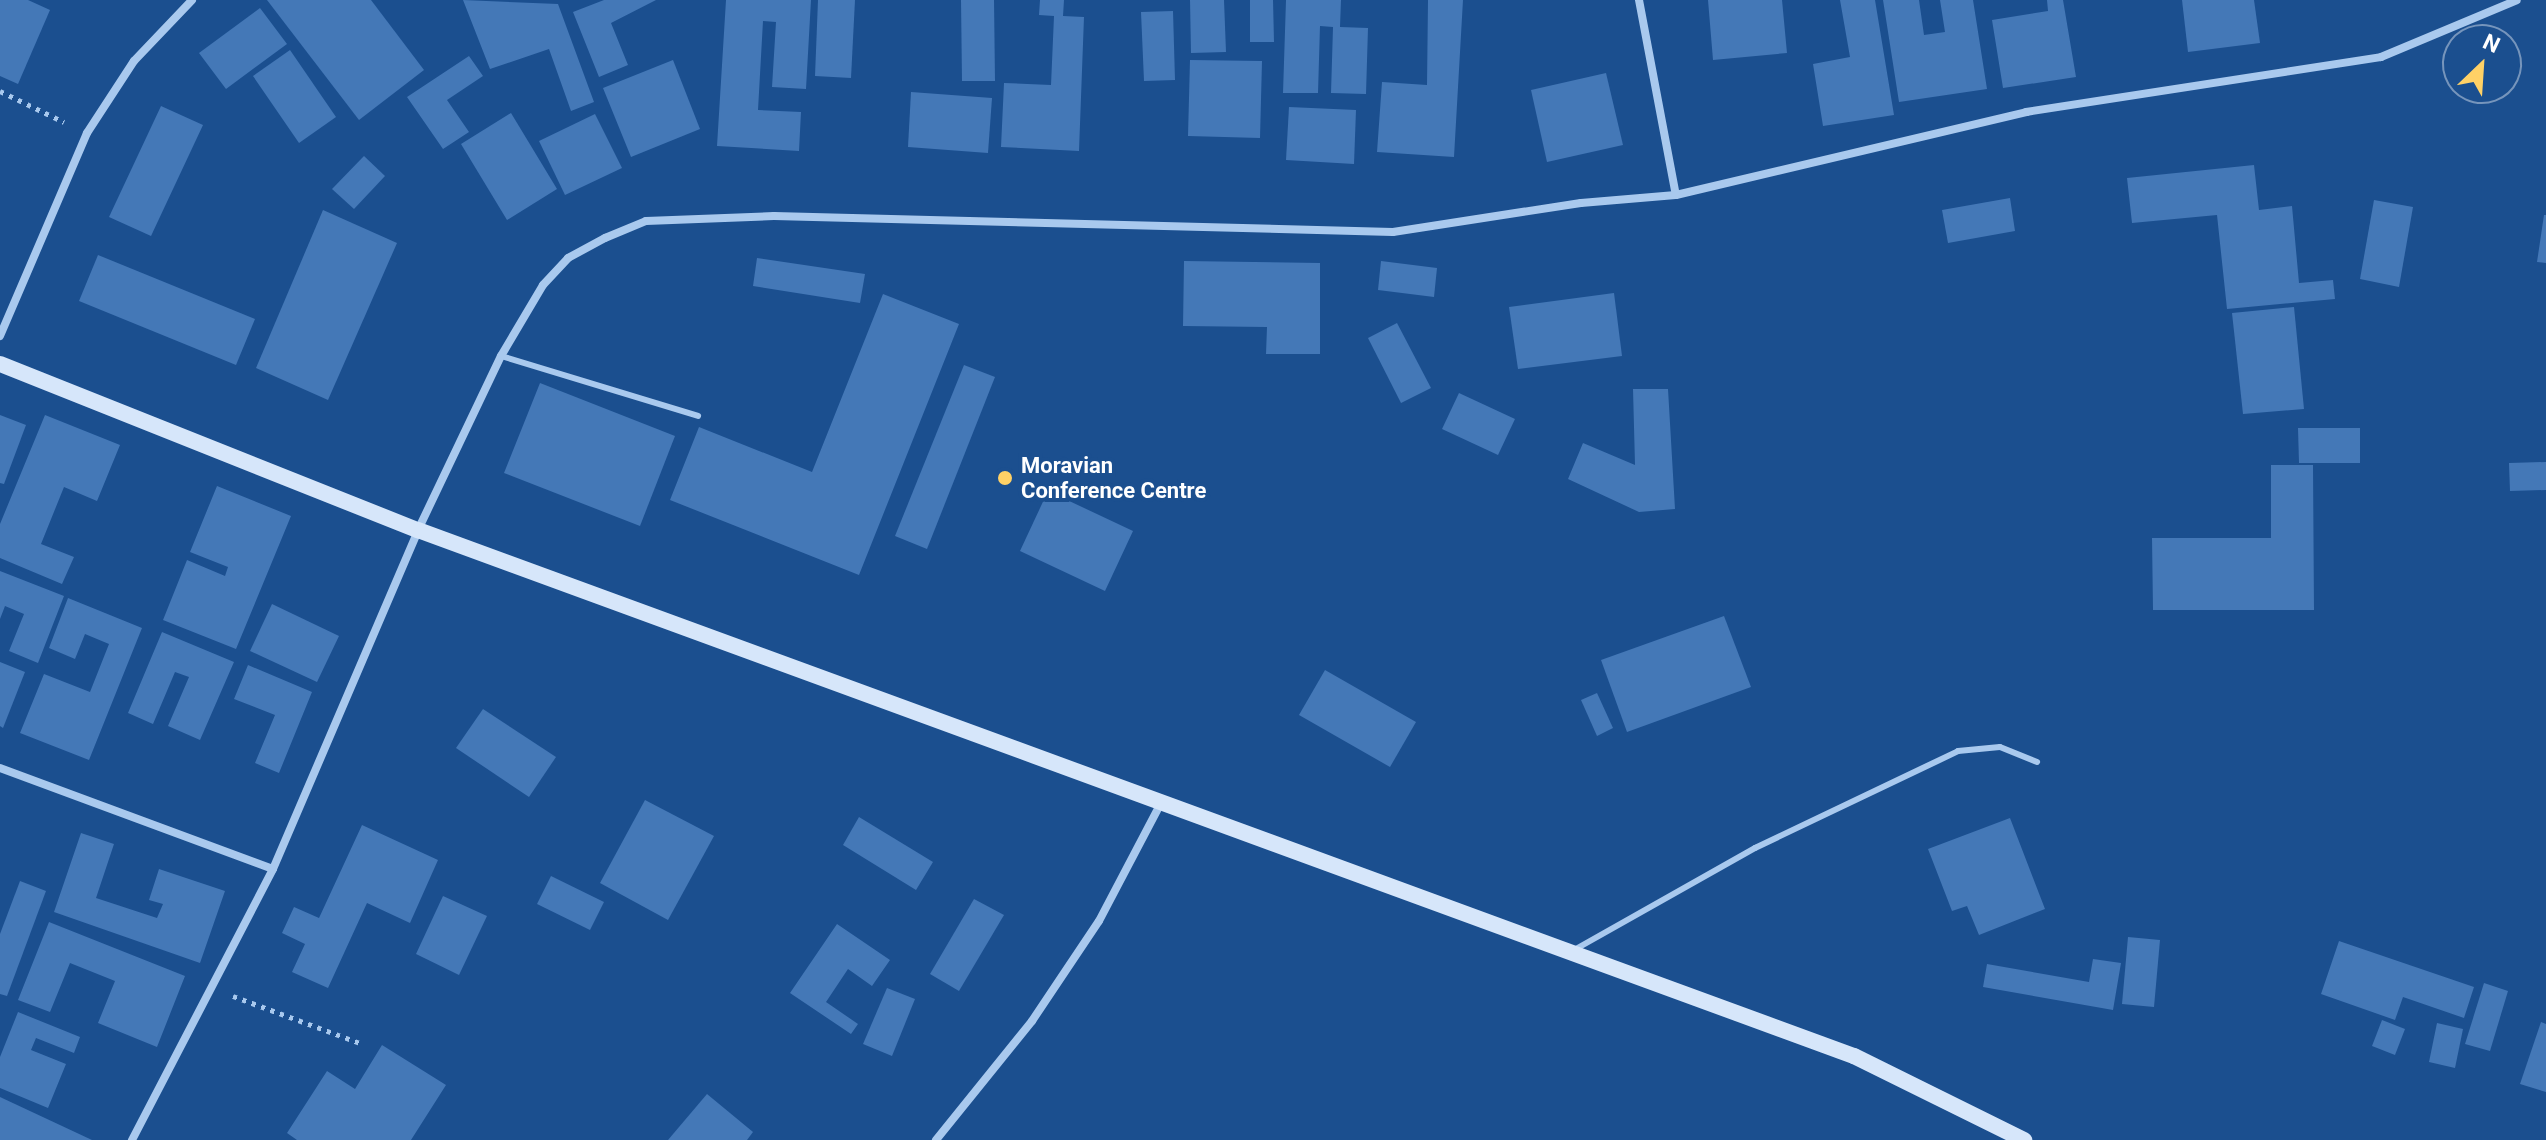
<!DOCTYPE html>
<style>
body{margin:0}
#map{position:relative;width:2546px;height:1140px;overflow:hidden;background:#1b4f8f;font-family:Roboto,sans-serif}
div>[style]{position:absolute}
.building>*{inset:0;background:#4478b7}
.path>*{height:5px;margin-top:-2.5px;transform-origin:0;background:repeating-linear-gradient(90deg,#a9c9ee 0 4px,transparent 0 10px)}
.lane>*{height:6px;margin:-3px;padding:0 3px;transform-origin:3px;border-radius:3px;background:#a9c9ee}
.street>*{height:8px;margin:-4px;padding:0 4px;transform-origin:4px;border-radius:4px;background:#a9c9ee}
.secondary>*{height:16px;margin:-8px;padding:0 8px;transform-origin:8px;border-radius:8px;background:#d6e6fa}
.dots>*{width:22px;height:22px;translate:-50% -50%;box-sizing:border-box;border:4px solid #1b4f8f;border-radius:50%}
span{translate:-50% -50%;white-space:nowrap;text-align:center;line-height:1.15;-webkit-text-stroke:8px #1b4f8f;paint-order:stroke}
.poi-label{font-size:22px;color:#fff;font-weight:700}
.left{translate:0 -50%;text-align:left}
.north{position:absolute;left:2442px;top:24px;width:80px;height:80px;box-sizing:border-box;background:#1b4f8f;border:2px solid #7695bc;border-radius:50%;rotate:25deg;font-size:22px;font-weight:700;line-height:32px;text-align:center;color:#fff}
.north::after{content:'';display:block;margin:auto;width:28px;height:36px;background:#ffd166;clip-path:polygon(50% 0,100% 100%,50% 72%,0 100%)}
</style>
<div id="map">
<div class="building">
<div style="clip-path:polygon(0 0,28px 0,50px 10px,18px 84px,0 76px)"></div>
<div style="clip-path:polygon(267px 0,371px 0,424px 70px,359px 120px)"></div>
<div style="clip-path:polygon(463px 0,558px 4px,594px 102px,571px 111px,549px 49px,490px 69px)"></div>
<div style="clip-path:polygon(604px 0,656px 0,611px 23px,628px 65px,599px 77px,573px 12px)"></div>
<div style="clip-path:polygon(726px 0,811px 0,806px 89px,772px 87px,776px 22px,763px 21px,758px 110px,801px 112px,799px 151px,717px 146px)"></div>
<div style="clip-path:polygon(818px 0,855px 0,851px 78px,815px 76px)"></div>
<div style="clip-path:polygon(961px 0,994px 0,995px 81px,962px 81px)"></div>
<div style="clip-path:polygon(1040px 0,1064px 0,1063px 16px,1084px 17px,1079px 151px,1001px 147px,1004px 83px,1051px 85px,1054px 16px,1039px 15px)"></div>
<div style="clip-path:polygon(1190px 0,1224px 0,1226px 52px,1191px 53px)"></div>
<div style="clip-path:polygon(1250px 0,1273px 0,1274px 42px,1250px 42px)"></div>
<div style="clip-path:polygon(1286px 0,1341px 0,1340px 27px,1368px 28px,1366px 94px,1331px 93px,1333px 27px,1320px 26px,1318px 93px,1283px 93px)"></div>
<div style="clip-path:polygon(1428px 0,1463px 0,1454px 157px,1377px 152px,1382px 82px,1427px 85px)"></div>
<div style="clip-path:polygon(1708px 0,1782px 0,1787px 53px,1713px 60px)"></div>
<div style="clip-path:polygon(1840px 0,1875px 0,1894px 115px,1823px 126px,1813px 64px,1850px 57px)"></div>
<div style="clip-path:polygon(1883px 0,1919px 0,1924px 35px,1945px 32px,1940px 0,1973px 0,1987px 89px,1899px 102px)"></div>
<div style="clip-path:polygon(2047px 0,2063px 0,2076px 77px,2003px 88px,1992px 20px,2048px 11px)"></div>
<div style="clip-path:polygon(2182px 0,2254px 0,2260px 43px,2188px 52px)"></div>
<div style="clip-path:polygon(260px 8px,287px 44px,226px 89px,199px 53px)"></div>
<div style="clip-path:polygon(1173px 11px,1175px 80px,1144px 81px,1141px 12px)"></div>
<div style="clip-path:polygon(290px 50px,336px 117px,299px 143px,253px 76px)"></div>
<div style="clip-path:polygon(469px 56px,483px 76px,447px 100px,469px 132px,443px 149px,407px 97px)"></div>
<div style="clip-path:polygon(673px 60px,700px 129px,631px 157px,603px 88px)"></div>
<div style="clip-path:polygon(1190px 60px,1262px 61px,1260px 138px,1188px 136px)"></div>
<div style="clip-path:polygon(1606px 73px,1623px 145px,1547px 162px,1531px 90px)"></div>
<div style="clip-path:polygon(911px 92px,992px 98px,988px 153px,908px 147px)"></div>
<div style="clip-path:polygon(161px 106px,203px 125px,151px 236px,109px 217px)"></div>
<div style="clip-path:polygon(1289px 107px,1356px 110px,1354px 164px,1286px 160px)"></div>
<div style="clip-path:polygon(511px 113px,557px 189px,507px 220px,461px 144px)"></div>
<div style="clip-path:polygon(595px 114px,622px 168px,565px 195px,539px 141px)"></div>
<div style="clip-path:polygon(364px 156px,385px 176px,354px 209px,332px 189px)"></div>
<div style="clip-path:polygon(2254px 165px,2259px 210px,2292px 206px,2299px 283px,2333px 280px,2335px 299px,2227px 309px,2217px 215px,2132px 223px,2127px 178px)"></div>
<div style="clip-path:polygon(2010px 198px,2015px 231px,1948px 243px,1942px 210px)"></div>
<div style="clip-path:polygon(2374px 200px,2413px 207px,2399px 287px,2360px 279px)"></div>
<div style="clip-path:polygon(323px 210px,397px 243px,328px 400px,256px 368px)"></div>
<div style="clip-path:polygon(2544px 215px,2546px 215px,2546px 263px,2537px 262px)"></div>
<div style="clip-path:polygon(98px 255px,255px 319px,236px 365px,79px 301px)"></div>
<div style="clip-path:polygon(757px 258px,865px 274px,860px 303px,753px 286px)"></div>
<div style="clip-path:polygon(1184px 261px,1320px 263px,1320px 354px,1266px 354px,1267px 327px,1183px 326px)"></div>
<div style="clip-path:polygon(1381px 261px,1437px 268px,1434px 297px,1378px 290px)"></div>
<div style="clip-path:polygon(1614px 293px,1622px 356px,1518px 369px,1509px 307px)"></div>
<div style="clip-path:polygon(883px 294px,959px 324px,859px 575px,670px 500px,699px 427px,812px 472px)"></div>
<div style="clip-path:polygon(2294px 307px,2304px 409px,2243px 414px,2232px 313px)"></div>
<div style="clip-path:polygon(1397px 323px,1431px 388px,1401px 403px,1368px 338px)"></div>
<div style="clip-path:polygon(964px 365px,995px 377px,927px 549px,895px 536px)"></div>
<div style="clip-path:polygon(540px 383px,675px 436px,640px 526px,504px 473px)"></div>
<div style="clip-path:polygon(1633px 389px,1668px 389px,1675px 509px,1639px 512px,1568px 479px,1583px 443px,1635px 465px)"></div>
<div style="clip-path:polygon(1459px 393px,1515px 419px,1498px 455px,1442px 429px)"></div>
<div style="clip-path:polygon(0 415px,26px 425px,4px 484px,0 483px)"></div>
<div style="clip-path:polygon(45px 415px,120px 445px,97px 501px,64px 487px,41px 544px,74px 557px,62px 584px,0 558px,0 524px)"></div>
<div style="clip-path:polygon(2298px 428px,2360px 428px,2360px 463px,2299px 463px)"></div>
<div style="clip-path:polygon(2546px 462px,2546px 490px,2510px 491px,2509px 463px)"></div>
<div style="clip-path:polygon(2271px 465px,2313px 465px,2314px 610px,2153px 610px,2152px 538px,2271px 538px)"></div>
<div style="clip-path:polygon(217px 486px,291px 516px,236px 649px,163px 620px,187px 560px,225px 576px,228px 567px,190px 552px)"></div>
<div style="clip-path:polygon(1048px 491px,1133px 531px,1105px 591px,1020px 551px)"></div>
<div style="clip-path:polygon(0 571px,64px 596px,38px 663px,9px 651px,24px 614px,5px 606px,0 619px)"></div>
<div style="clip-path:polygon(68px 598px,142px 628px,89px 760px,20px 733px,44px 674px,90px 692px,109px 644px,85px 634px,75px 659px,49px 648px)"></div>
<div style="clip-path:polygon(272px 604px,339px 636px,317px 682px,250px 651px)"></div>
<div style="clip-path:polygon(1724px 616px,1751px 687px,1627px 732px,1601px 660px)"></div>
<div style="clip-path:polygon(162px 632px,234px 662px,200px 740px,168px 726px,189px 677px,175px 672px,153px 724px,128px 713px)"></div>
<div style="clip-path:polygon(0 662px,25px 672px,3px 728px,0 726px)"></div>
<div style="clip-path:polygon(248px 665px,312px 692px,279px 773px,255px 763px,275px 715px,234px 699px)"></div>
<div style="clip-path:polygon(1325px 670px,1416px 722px,1390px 767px,1299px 715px)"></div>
<div style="clip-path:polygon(1597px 693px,1613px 728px,1597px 736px,1581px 700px)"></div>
<div style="clip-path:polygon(483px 709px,556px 757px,529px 797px,456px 748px)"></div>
<div style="clip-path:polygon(645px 800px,714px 836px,668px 920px,600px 883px)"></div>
<div style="clip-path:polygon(859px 817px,933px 862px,916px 890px,843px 845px)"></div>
<div style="clip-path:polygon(2010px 818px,2045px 909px,1979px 935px,1967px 906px,1952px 911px,1928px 849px)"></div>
<div style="clip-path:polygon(362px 825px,438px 860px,410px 923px,367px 903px,328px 988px,292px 972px,305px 944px,282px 933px,294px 907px,319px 918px)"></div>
<div style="clip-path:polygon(81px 833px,114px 844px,96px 898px,157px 918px,163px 904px,149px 900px,159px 869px,225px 891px,200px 963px,54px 912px)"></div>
<div style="clip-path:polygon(551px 876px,604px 902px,590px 930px,537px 904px)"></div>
<div style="clip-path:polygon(20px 881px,46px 891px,7px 996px,0 994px,0 934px)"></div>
<div style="clip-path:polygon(443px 896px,487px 916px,459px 975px,416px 954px)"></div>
<div style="clip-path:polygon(974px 899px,1004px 915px,959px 991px,930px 974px)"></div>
<div style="clip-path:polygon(49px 922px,185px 976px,157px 1047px,98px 1023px,115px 981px,70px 963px,50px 1012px,18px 1000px)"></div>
<div style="clip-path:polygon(837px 924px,890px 960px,872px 986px,848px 969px,826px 1002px,858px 1024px,851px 1034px,790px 993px)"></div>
<div style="clip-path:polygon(2128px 937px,2160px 940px,2154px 1007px,2122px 1004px)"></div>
<div style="clip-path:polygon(2339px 941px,2474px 987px,2464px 1018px,2403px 997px,2395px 1020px,2321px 994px)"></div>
<div style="clip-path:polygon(2093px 959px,2121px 963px,2113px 1010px,1983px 987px,1987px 964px,2089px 982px)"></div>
<div style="clip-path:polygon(2484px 983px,2508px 991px,2490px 1051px,2465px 1044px)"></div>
<div style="clip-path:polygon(887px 988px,915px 999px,892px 1056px,863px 1044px)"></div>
<div style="clip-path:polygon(18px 1012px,80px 1037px,74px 1053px,36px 1038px,31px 1050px,66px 1064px,48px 1108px,0 1088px,0 1057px)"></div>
<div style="clip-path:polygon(2382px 1020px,2405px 1029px,2395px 1055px,2372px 1046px)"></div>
<div style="clip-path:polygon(2541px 1022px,2546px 1024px,2546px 1092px,2520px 1084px)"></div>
<div style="clip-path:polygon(2437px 1023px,2463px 1029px,2455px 1068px,2429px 1062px)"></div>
<div style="clip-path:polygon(382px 1045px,446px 1085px,411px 1140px,297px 1140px,287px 1133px,327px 1071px,355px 1089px)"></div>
<div style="clip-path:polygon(707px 1094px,753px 1132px,747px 1140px,668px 1140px)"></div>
<div style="clip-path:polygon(0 1097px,92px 1140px,0 1140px)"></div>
</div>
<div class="path">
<div style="left:0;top:91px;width:71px;rotate:25.8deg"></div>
<div style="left:233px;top:996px;width:139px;rotate:20.3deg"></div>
</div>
<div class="lane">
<div style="left:501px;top:356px;width:206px;rotate:16.9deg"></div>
<div style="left:1574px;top:950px;width:208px;rotate:-29.4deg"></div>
<div style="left:1755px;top:848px;width:225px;rotate:-25.5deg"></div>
<div style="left:1958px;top:751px;width:42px;rotate:-5.4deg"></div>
<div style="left:2000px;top:747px;width:40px;rotate:22deg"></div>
</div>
<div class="street">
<div style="left:1639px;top:0;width:198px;rotate:79.3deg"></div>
<div style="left:0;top:336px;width:221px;rotate:-66.8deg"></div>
<div style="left:87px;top:133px;width:86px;rotate:-56.9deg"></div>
<div style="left:134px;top:61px;width:84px;rotate:-46.4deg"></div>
<div style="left:0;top:768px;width:291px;rotate:20.3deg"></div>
<div style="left:132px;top:1140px;width:305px;rotate:-62.5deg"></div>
<div style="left:273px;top:869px;width:369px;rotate:-66.8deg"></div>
<div style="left:418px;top:530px;width:193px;rotate:-64.5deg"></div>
<div style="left:501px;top:356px;width:82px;rotate:-59.4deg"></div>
<div style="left:543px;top:285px;width:37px;rotate:-47deg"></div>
<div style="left:568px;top:258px;width:42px;rotate:-28.4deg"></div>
<div style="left:605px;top:238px;width:44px;rotate:-22.5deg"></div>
<div style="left:646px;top:221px;width:128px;rotate:-2.2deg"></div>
<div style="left:774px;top:216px;width:619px;rotate:1.48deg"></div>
<div style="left:1393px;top:232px;width:190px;rotate:-8.8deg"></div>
<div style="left:1581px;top:203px;width:95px;rotate:-4.8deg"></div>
<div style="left:1676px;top:195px;width:360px;rotate:-13.3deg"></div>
<div style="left:2026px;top:112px;width:359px;rotate:-8.8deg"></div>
<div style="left:2381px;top:57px;width:147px;rotate:-22.7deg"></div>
<div style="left:936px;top:1140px;width:153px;rotate:-51.1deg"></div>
<div style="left:1032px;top:1021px;width:120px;rotate:-56.2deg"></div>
<div style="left:1099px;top:921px;width:136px;rotate:-62.3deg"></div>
</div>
<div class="secondary">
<div style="left:0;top:364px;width:450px;rotate:21.7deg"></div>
<div style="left:418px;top:530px;width:1529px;rotate:20.12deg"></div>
<div style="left:1854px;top:1056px;width:190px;rotate:26.3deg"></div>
</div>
<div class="dots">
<div style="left:1005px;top:478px;background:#ffd166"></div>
</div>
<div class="poi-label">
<span class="left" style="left:1021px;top:478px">Moravian<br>Conference Centre</span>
</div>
<div class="north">N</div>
</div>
